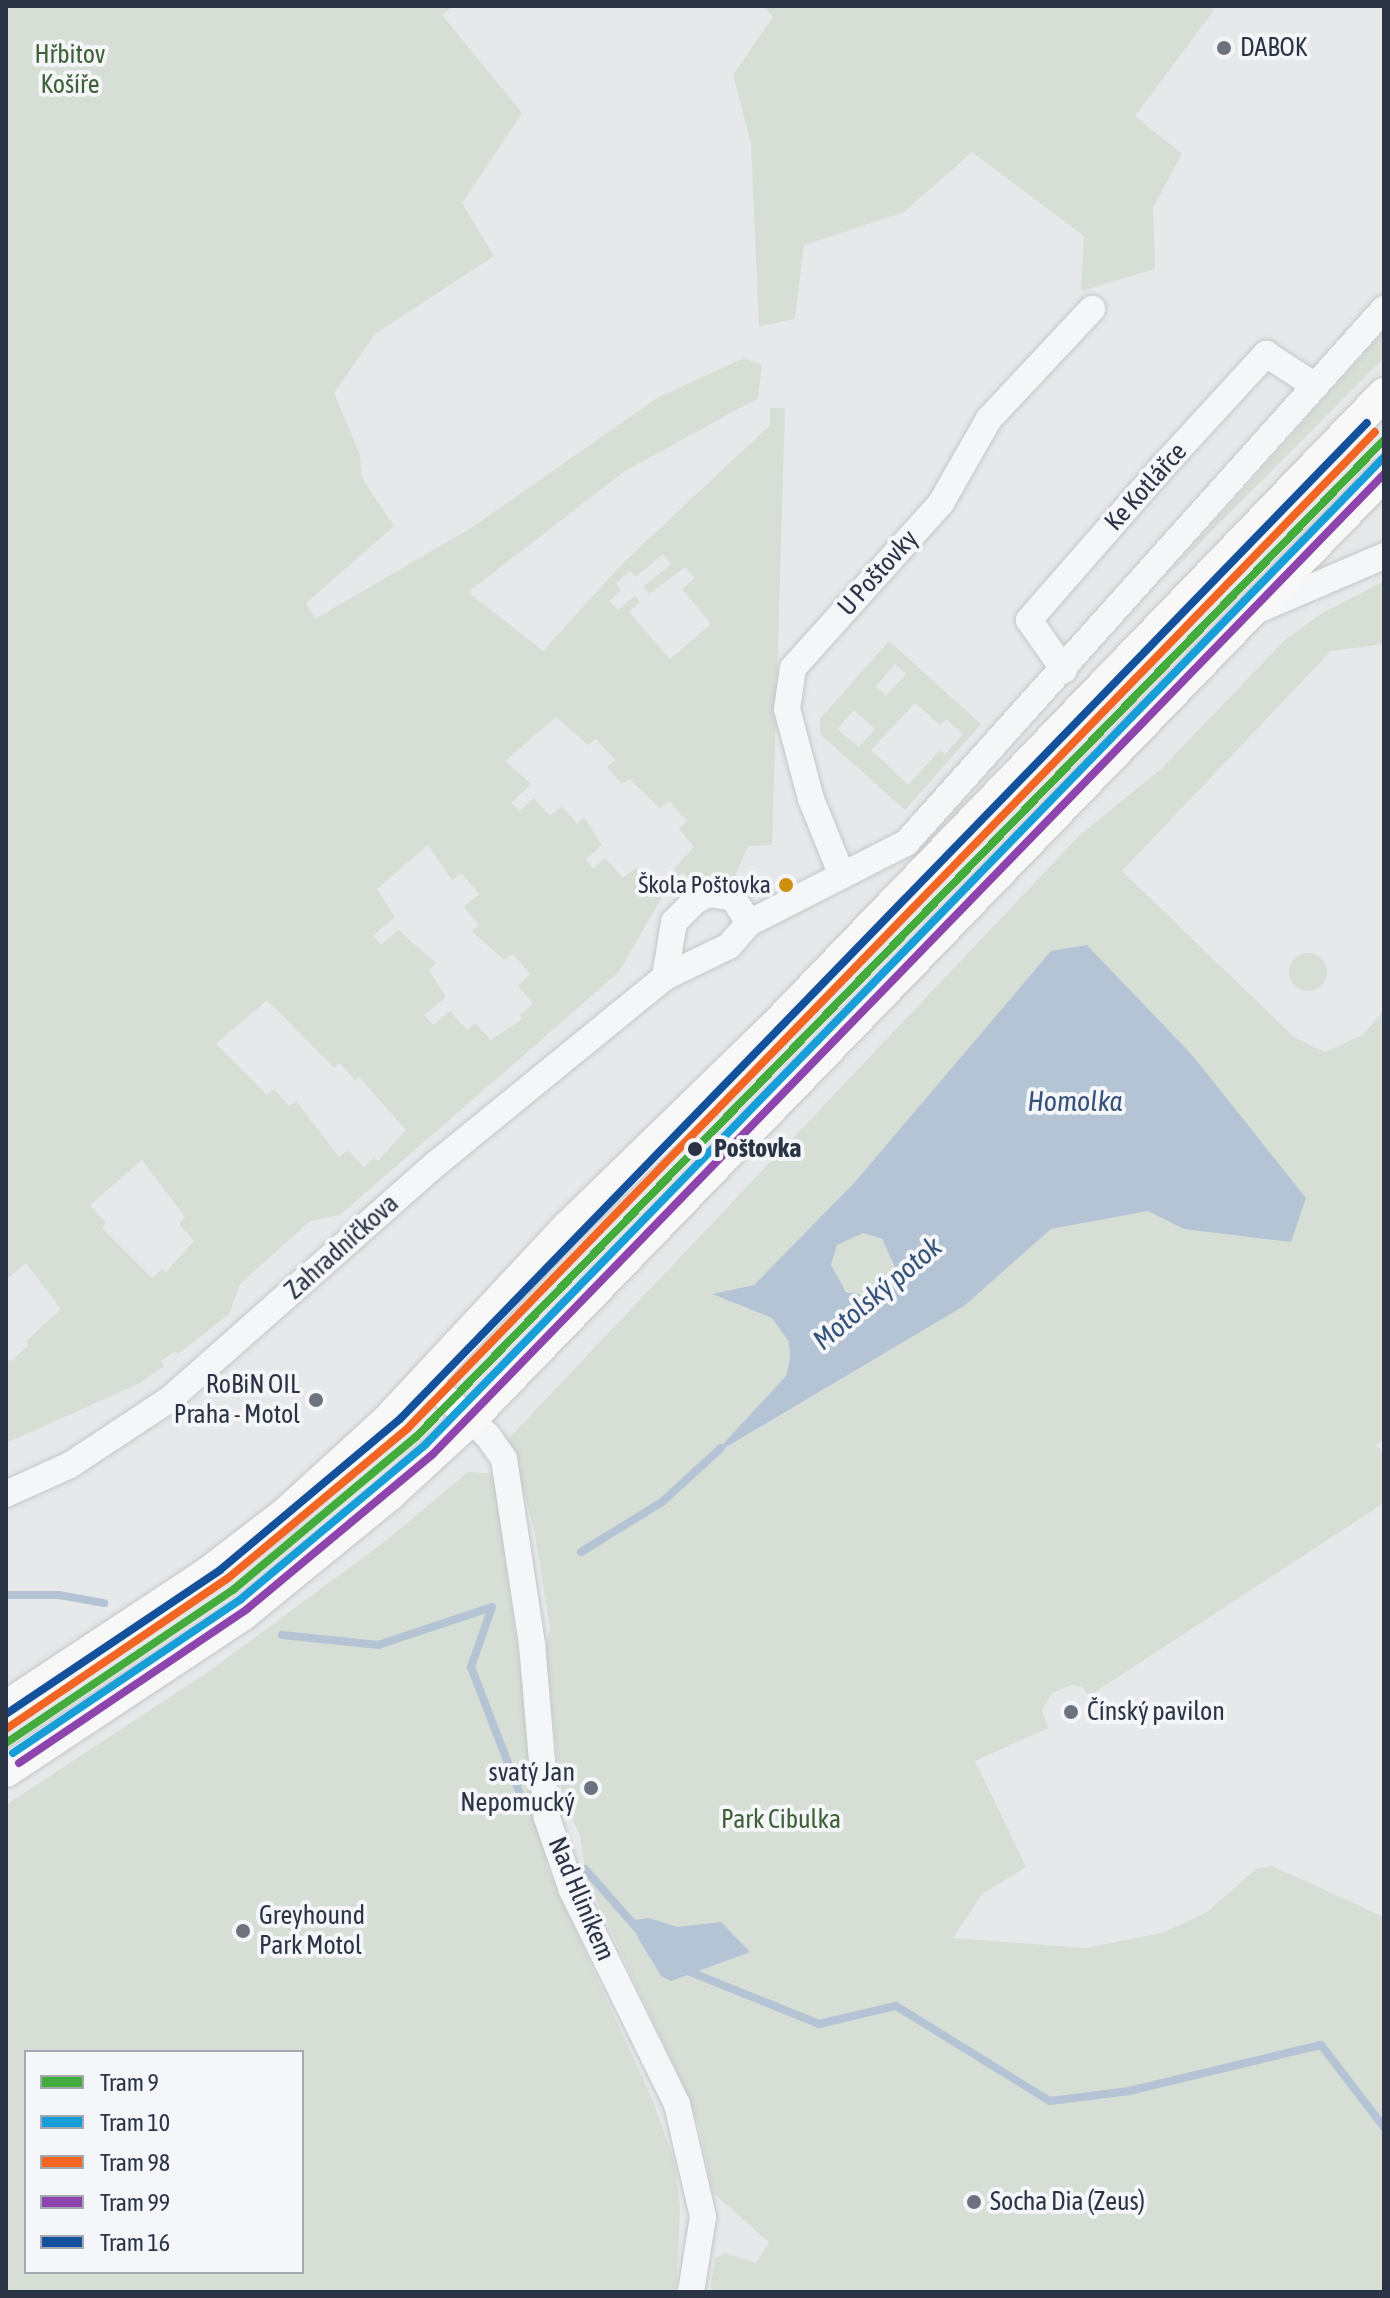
<!DOCTYPE html>
<meta charset="utf-8">
<style>
body{margin:0}
#map{position:relative;width:1390px;height:2298px;overflow:hidden;background:#e6e8ea;font-family:"Asap Condensed",sans-serif}
div>[style]{position:absolute}
.green>*{inset:0;background:#d6ded6}
.round{border-radius:50%}
.water>*{inset:0;background:#b4c4d5}
.stream>*{height:8px;margin:-4px;padding:0 4px;transform-origin:4px;border-radius:4px;background:#b4c4d5}
.roads{filter:drop-shadow(0 0 2px #c4c6c8) drop-shadow(0 0 2px #c4c6c8)}
.minor>*{height:26px;margin:-13px;padding:0 13px;transform-origin:13px;border-radius:13px;background:#f5f6f7}
.major>*{height:32px;margin:-16px;padding:0 16px;transform-origin:16px;border-radius:16px;background:#f8f8f8}
.tram-1>*{height:8px;margin:-4px;padding:0 4px;transform-origin:4px;border-radius:4px;background:#43ac3c}
.tram-2>*{height:8px;margin:-4px;padding:0 4px;transform-origin:4px;border-radius:4px;background:#179ed8}
.tram-3>*{height:8px;margin:-4px;padding:0 4px;transform-origin:4px;border-radius:4px;background:#f26522}
.tram-4>*{height:8px;margin:-4px;padding:0 4px;transform-origin:4px;border-radius:4px;background:#8e44ad}
.tram-5>*{height:8px;margin:-4px;padding:0 4px;transform-origin:4px;border-radius:4px;background:#13519c}
.dots>*{width:22px;height:22px;translate:-50% -50%;box-sizing:border-box;border:4px solid #f4f6f9;border-radius:50%}
span{translate:-50% -50%;white-space:nowrap;text-align:center;line-height:1.15;-webkit-text-stroke:8px #f4f6f9;paint-order:stroke}
.bus-label{font-size:24px;color:#2b3445}
.right{translate:-100% -50%;text-align:right}
.poi-label{font-size:26px;color:#2b3445}
.left{translate:0 -50%;text-align:left}
.park-label{font-size:26px;color:#3f6138}
.street-label{font-size:26px;color:#2b3445}
.stop-label{font-size:26px;color:#2b3445;font-weight:700}
.water-label{font-size:28px;color:#34527a;font-style:italic}
.frame{position:absolute;inset:0;border:8px solid #2b3445;pointer-events:none}
.legend{position:absolute;left:24px;top:2050px;width:280px;height:224px;box-sizing:border-box;background:#f4f6f9;border:2px solid #a4a8b1;margin:0;padding:10px 14px;list-style:none;font-size:24px;color:#2b3445}
.legend li{display:flex;align-items:center;gap:16px;height:40px}
.legend b{width:40px;border:2px solid #a4a8b1}
</style>
<div id="map">
<div class="green">
<div style="clip-path:polygon(evenodd,6px 6px,453px 6px,442px 15px,522px 113px,462px 203px,494px 256px,375px 334px,334px 393px,360px 455px,362px 478px,394px 526px,306px 603px,315px 619px,471px 528px,657px 398px,744px 358px,762px 365px,758px 398px,625px 471px,468px 592px,543px 651px,621px 565px,770px 425px,770px 408px,785px 408px,772px 845px,748px 846px,734px 878px,692px 881px,683px 872px,670px 883px,619px 972px,340px 1215px,310px 1221px,240px 1284px,229px 1314px,178px 1354px,175px 1351px,161px 1361px,164px 1366px,140px 1383px,6px 1443px,6px 1359px,11px 1361px,29px 1345px,26px 1341px,61px 1309px,26px 1263px,6px 1280px,6px 6px,663px 554px,671px 564px,643px 587px,649px 594px,685px 567px,695px 578px,682px 589px,711px 624px,670px 659px,629px 612px,640px 602px,635px 596px,618px 610px,609px 601px,621px 590px,616px 583px,630px 571px,636px 577px,663px 554px,6px 6px,556px 717px,588px 745px,596px 739px,615px 760px,607px 767px,622px 784px,629px 779px,660px 808px,669px 801px,687px 821px,679px 829px,694px 847px,666px 878px,662px 875px,652px 884px,637px 867px,623px 878px,605px 858px,593px 869px,586px 859px,602px 845px,584px 817px,577px 824px,562px 806px,550px 816px,534px 798px,519px 811px,511px 803px,531px 784px,505px 761px,556px 717px,6px 6px,428px 845px,452px 880px,461px 873px,479px 894px,464px 907px,479px 925px,472px 931px,504px 960px,513px 954px,530px 974px,518px 986px,533px 1004px,520px 1015px,522px 1019px,491px 1040px,475px 1023px,467px 1030px,450px 1011px,433px 1025px,424px 1015px,446px 997px,429px 970px,436px 963px,398px 930px,381px 945px,373px 936px,395px 917px,377px 889px,428px 845px,6px 6px,267px 1000px,334px 1068px,340px 1063px,355px 1080px,359px 1077px,406px 1130px,378px 1161px,374px 1158px,364px 1167px,348px 1150px,339px 1157px,296px 1101px,289px 1106px,274px 1089px,267px 1095px,216px 1044px,267px 1000px,6px 6px,142px 1160px,185px 1217px,179px 1224px,194px 1241px,166px 1272px,162px 1269px,152px 1278px,102px 1228px,106px 1223px,90px 1205px,142px 1160px)"></div>
<div style="clip-path:polygon(764px 6px,1209px 6px,1214px 10px,1135px 116px,1182px 154px,1153px 207px,1155px 269px,1081px 291px,1084px 236px,972px 152px,904px 212px,804px 245px,795px 319px,759px 326px,751px 143px,733px 75px,773px 17px)"></div>
<div style="clip-path:polygon(1384px 331px,1384px 358px,1163px 580px)"></div>
<div style="clip-path:polygon(evenodd,1384px 581px,1384px 644px,1331px 651px,1122px 871px,1295px 1038px,1325px 1052px,1363px 1035px,1384px 1010px,1384px 1440px,1376px 1445px,1384px 1453px,1384px 1503px,1089px 1696px,1082px 1687px,1071px 1685px,1052px 1693px,1042px 1710px,1048px 1728px,975px 1761px,1026px 1867px,982px 1894px,953px 1938px,1085px 1948px,1163px 1933px,1207px 1912px,1256px 1869px,1272px 1866px,1384px 1917px,1384px 2292px,710px 2292px,715px 2259px,724px 2253px,756px 2263px,769px 2242px,713px 2193px,699px 2126px,680px 2078px,587px 1880px,580px 1835px,563px 1801px,545px 1650px,550px 1628px,534px 1529px,509px 1438px,1079px 836px,1161px 769px,1286px 639px,1321px 614px,1384px 581px,1087px 945px,1193px 1056px,1306px 1198px,1184px 1229px,1148px 1211px,1051px 1229px,964px 1306px,714px 1455px,786px 1376px,790px 1359px,789px 1342px,772px 1318px,713px 1294px,754px 1285px,855px 1182px,1052px 951px,1087px 945px)"></div>
<div style="clip-path:polygon(evenodd,889px 641px,981px 724px,905px 810px,820px 734px,820px 719px,889px 641px,895px 664px,906px 674px,886px 696px,876px 686px,895px 664px,889px 641px,915px 703px,940px 725px,946px 719px,963px 734px,945px 754px,940px 750px,908px 785px,871px 750px,915px 703px,889px 641px,854px 710px,875px 729px,859px 747px,837px 729px,854px 710px)"></div>
<div class="round" style="left:1289px;top:953px;width:38px;height:38px"></div>
<div class="round" style="left:831px;top:1233px;width:62px;height:62px"></div>
<div style="clip-path:polygon(evenodd,468px 1472px,494px 1474px,547px 1868px,652px 2099px,675px 2163px,680px 2209px,676px 2292px,6px 2292px,6px 1805px,211px 1670px,388px 1539px,468px 1472px,26px 2052px,302px 2052px,302px 2272px,26px 2272px,26px 2052px)"></div>
</div>
<div class="water">
<div style="clip-path:polygon(evenodd,1087px 945px,1193px 1056px,1306px 1198px,1291px 1242px,1184px 1229px,1148px 1211px,1051px 1229px,964px 1306px,713px 1455px,786px 1376px,790px 1359px,789px 1342px,772px 1318px,712px 1294px,754px 1285px,855px 1182px,1051px 951px,1087px 945px,863px 1233px,882px 1239px,894px 1265px,886px 1285px,868px 1296px,846px 1292px,831px 1265px,837px 1245px,863px 1233px)"></div>
<div style="clip-path:polygon(649px 1918px,677px 1927px,721px 1922px,750px 1952px,671px 1981px,661px 1976px,638px 1938px,634px 1920px)"></div>
</div>
<div class="stream">
<div style="left:581px;top:1552px;width:95px;rotate:-31.7deg"></div>
<div style="left:662px;top:1502px;width:80px;rotate:-42.5deg"></div>
<div style="left:6px;top:1595px;width:53px"></div>
<div style="left:59px;top:1595px;width:46px;rotate:10.1deg"></div>
<div style="left:492px;top:1607px;width:64px;rotate:109.3deg"></div>
<div style="left:471px;top:1667px;width:142px;rotate:68.9deg"></div>
<div style="left:282px;top:1635px;width:97px;rotate:5.9deg"></div>
<div style="left:378px;top:1645px;width:120px;rotate:-18.4deg"></div>
<div style="left:585px;top:1869px;width:85px;rotate:48.8deg"></div>
<div style="left:683px;top:1969px;width:147px;rotate:22deg"></div>
<div style="left:819px;top:2024px;width:79px;rotate:-13.2deg"></div>
<div style="left:896px;top:2006px;width:181px;rotate:31.7deg"></div>
<div style="left:1050px;top:2101px;width:80px;rotate:-7.2deg"></div>
<div style="left:1129px;top:2091px;width:197px;rotate:-13.5deg"></div>
<div style="left:1321px;top:2045px;width:103px;rotate:52.5deg"></div>
</div>
<div class="roads">
<div class="minor">
<div style="left:1258px;top:610px;width:137px;rotate:-23.2deg"></div>
<div style="left:1064px;top:670px;width:61px;rotate:-125deg"></div>
<div style="left:1029px;top:620px;width:210px;rotate:-48.9deg"></div>
<div style="left:1167px;top:462px;width:147px;rotate:-47.5deg"></div>
<div style="left:1266px;top:354px;width:59px;rotate:33.1deg"></div>
<div style="left:841px;top:873px;width:80px;rotate:-112.1deg"></div>
<div style="left:811px;top:799px;width:93px;rotate:-104.9deg"></div>
<div style="left:787px;top:709px;width:41px;rotate:-81.7deg"></div>
<div style="left:793px;top:668px;width:222px;rotate:-48.1deg"></div>
<div style="left:941px;top:503px;width:97px;rotate:-60.3deg"></div>
<div style="left:989px;top:419px;width:151px;rotate:-46.9deg"></div>
<div style="left:665px;top:977px;width:56px;rotate:-80.7deg"></div>
<div style="left:674px;top:922px;width:30px;rotate:-45deg"></div>
<div style="left:695px;top:901px;width:16px;rotate:-27deg"></div>
<div style="left:709px;top:894px;width:24px;rotate:9deg"></div>
<div style="left:733px;top:898px;width:30px;rotate:57deg"></div>
<div style="left:426px;top:1379px;width:84px;rotate:42.6deg"></div>
<div style="left:488px;top:1436px;width:28px;rotate:55deg"></div>
<div style="left:504px;top:1459px;width:187px;rotate:81.4deg"></div>
<div style="left:532px;top:1644px;width:175px;rotate:85.1deg"></div>
<div style="left:547px;top:1818px;width:76px;rotate:70.9deg"></div>
<div style="left:572px;top:1890px;width:238px;rotate:63.9deg"></div>
<div style="left:677px;top:2104px;width:116px;rotate:77deg"></div>
<div style="left:703px;top:2217px;width:76px;rotate:99.1deg"></div>
<div style="left:6px;top:1494px;width:70px;rotate:-24.4deg"></div>
<div style="left:70px;top:1465px;width:120px;rotate:-33.4deg"></div>
<div style="left:170px;top:1399px;width:356px;rotate:-41.5deg"></div>
<div style="left:437px;top:1163px;width:294px;rotate:-39.2deg"></div>
<div style="left:665px;top:977px;width:71px;rotate:-25.8deg"></div>
<div style="left:729px;top:946px;width:30px;rotate:-49deg"></div>
<div style="left:749px;top:923px;width:176px;rotate:-27deg"></div>
<div style="left:906px;top:843px;width:717px;rotate:-48.17deg"></div>
</div>
<div class="major">
<div style="left:6px;top:1707px;width:241px;rotate:-33.5deg"></div>
<div style="left:207px;top:1574px;width:97px;rotate:-37.5deg"></div>
<div style="left:284px;top:1515px;width:139px;rotate:-42.4deg"></div>
<div style="left:387px;top:1421px;width:265px;rotate:-47deg"></div>
<div style="left:568px;top:1227px;width:289px;rotate:-44.2deg"></div>
<div style="left:775px;top:1026px;width:878px;rotate:-46.06deg"></div>
<div style="left:6px;top:1771px;width:284px;rotate:-33.5deg"></div>
<div style="left:243px;top:1614px;width:190px;rotate:-39.2deg"></div>
<div style="left:390px;top:1494px;width:108px;rotate:-42.7deg"></div>
<div style="left:469px;top:1421px;width:1317px;rotate:-45.98deg"></div>
</div>
</div>
<div class="tram-1">
<div style="left:6px;top:1743px;width:275px;rotate:-34deg"></div>
<div style="left:234px;top:1589px;width:237px;rotate:-39.9deg"></div>
<div style="left:416px;top:1437px;width:1390px;rotate:-45.85deg"></div>
</div>
<div class="tram-2">
<div style="left:13px;top:1753px;width:275px;rotate:-34deg"></div>
<div style="left:241px;top:1599px;width:240px;rotate:-39.9deg"></div>
<div style="left:425px;top:1445px;width:1377px;rotate:-45.85deg"></div>
</div>
<div class="tram-3">
<div style="left:6px;top:1729px;width:267px;rotate:-34.2deg"></div>
<div style="left:227px;top:1579px;width:236px;rotate:-39.8deg"></div>
<div style="left:408px;top:1428px;width:1388px;rotate:-45.85deg"></div>
</div>
<div class="tram-4">
<div style="left:19px;top:1763px;width:275px;rotate:-34deg"></div>
<div style="left:247px;top:1609px;width:242px;rotate:-39.8deg"></div>
<div style="left:433px;top:1454px;width:1366px;rotate:-45.86deg"></div>
</div>
<div class="tram-5">
<div style="left:6px;top:1714px;width:258px;rotate:-33.9deg"></div>
<div style="left:220px;top:1570px;width:235px;rotate:-40deg"></div>
<div style="left:400px;top:1419px;width:1388px;rotate:-45.85deg"></div>
</div>
<div class="dots">
<div style="left:1224px;top:48px;background:#6c737f"></div>
<div style="left:786px;top:885px;background:#ce8f0e"></div>
<div style="left:695px;top:1149px;background:#2b3445"></div>
<div style="left:316px;top:1400px;background:#6c737f"></div>
<div style="left:1071px;top:1712px;background:#6c737f"></div>
<div style="left:591px;top:1788px;background:#6c737f"></div>
<div style="left:243px;top:1931px;background:#6c737f"></div>
<div style="left:974px;top:2202px;background:#6c737f"></div>
</div>
<div class="bus-label">
<span class="right" style="left:771px;top:885px">Škola Poštovka</span>
</div>
<div class="poi-label">
<span class="left" style="left:1240px;top:48px">DABOK</span>
<span class="right" style="left:300px;top:1400px">RoBiN OIL<br>Praha - Motol</span>
<span class="left" style="left:1087px;top:1712px">Čínský pavilon</span>
<span class="right" style="left:575px;top:1788px">svatý Jan<br>Nepomucký</span>
<span class="left" style="left:259px;top:1931px">Greyhound<br>Park Motol</span>
<span class="left" style="left:990px;top:2202px">Socha Dia (Zeus)</span>
</div>
<div class="park-label">
<span style="left:70px;top:70px">Hřbitov<br>Košíře</span>
<span style="left:781px;top:1820px">Park Cibulka</span>
</div>
<div class="street-label">
<span style="left:1146px;top:487px;rotate:-48deg">Ke Kotlářce</span>
<span style="left:878px;top:573px;rotate:-48deg">U Poštovky</span>
<span style="left:342px;top:1247px;rotate:-42deg">Zahradníčkova</span>
<span style="left:581px;top:1899px;rotate:67deg">Nad Hliníkem</span>
</div>
<div class="stop-label">
<span class="left" style="left:714px;top:1149px">Poštovka</span>
</div>
<div class="water-label">
<span style="left:1075px;top:1101px">Homolka</span>
<span style="left:877px;top:1293px;rotate:-40deg">Motolský potok</span>
</div>
<div class="frame"></div>
<ul class="legend">
<li><b style="height:10px;background:#43ac3c"></b>Tram 9</li>
<li><b style="height:10px;background:#179ed8"></b>Tram 10</li>
<li><b style="height:10px;background:#f26522"></b>Tram 98</li>
<li><b style="height:10px;background:#8e44ad"></b>Tram 99</li>
<li><b style="height:10px;background:#13519c"></b>Tram 16</li>
</ul>
</div>
